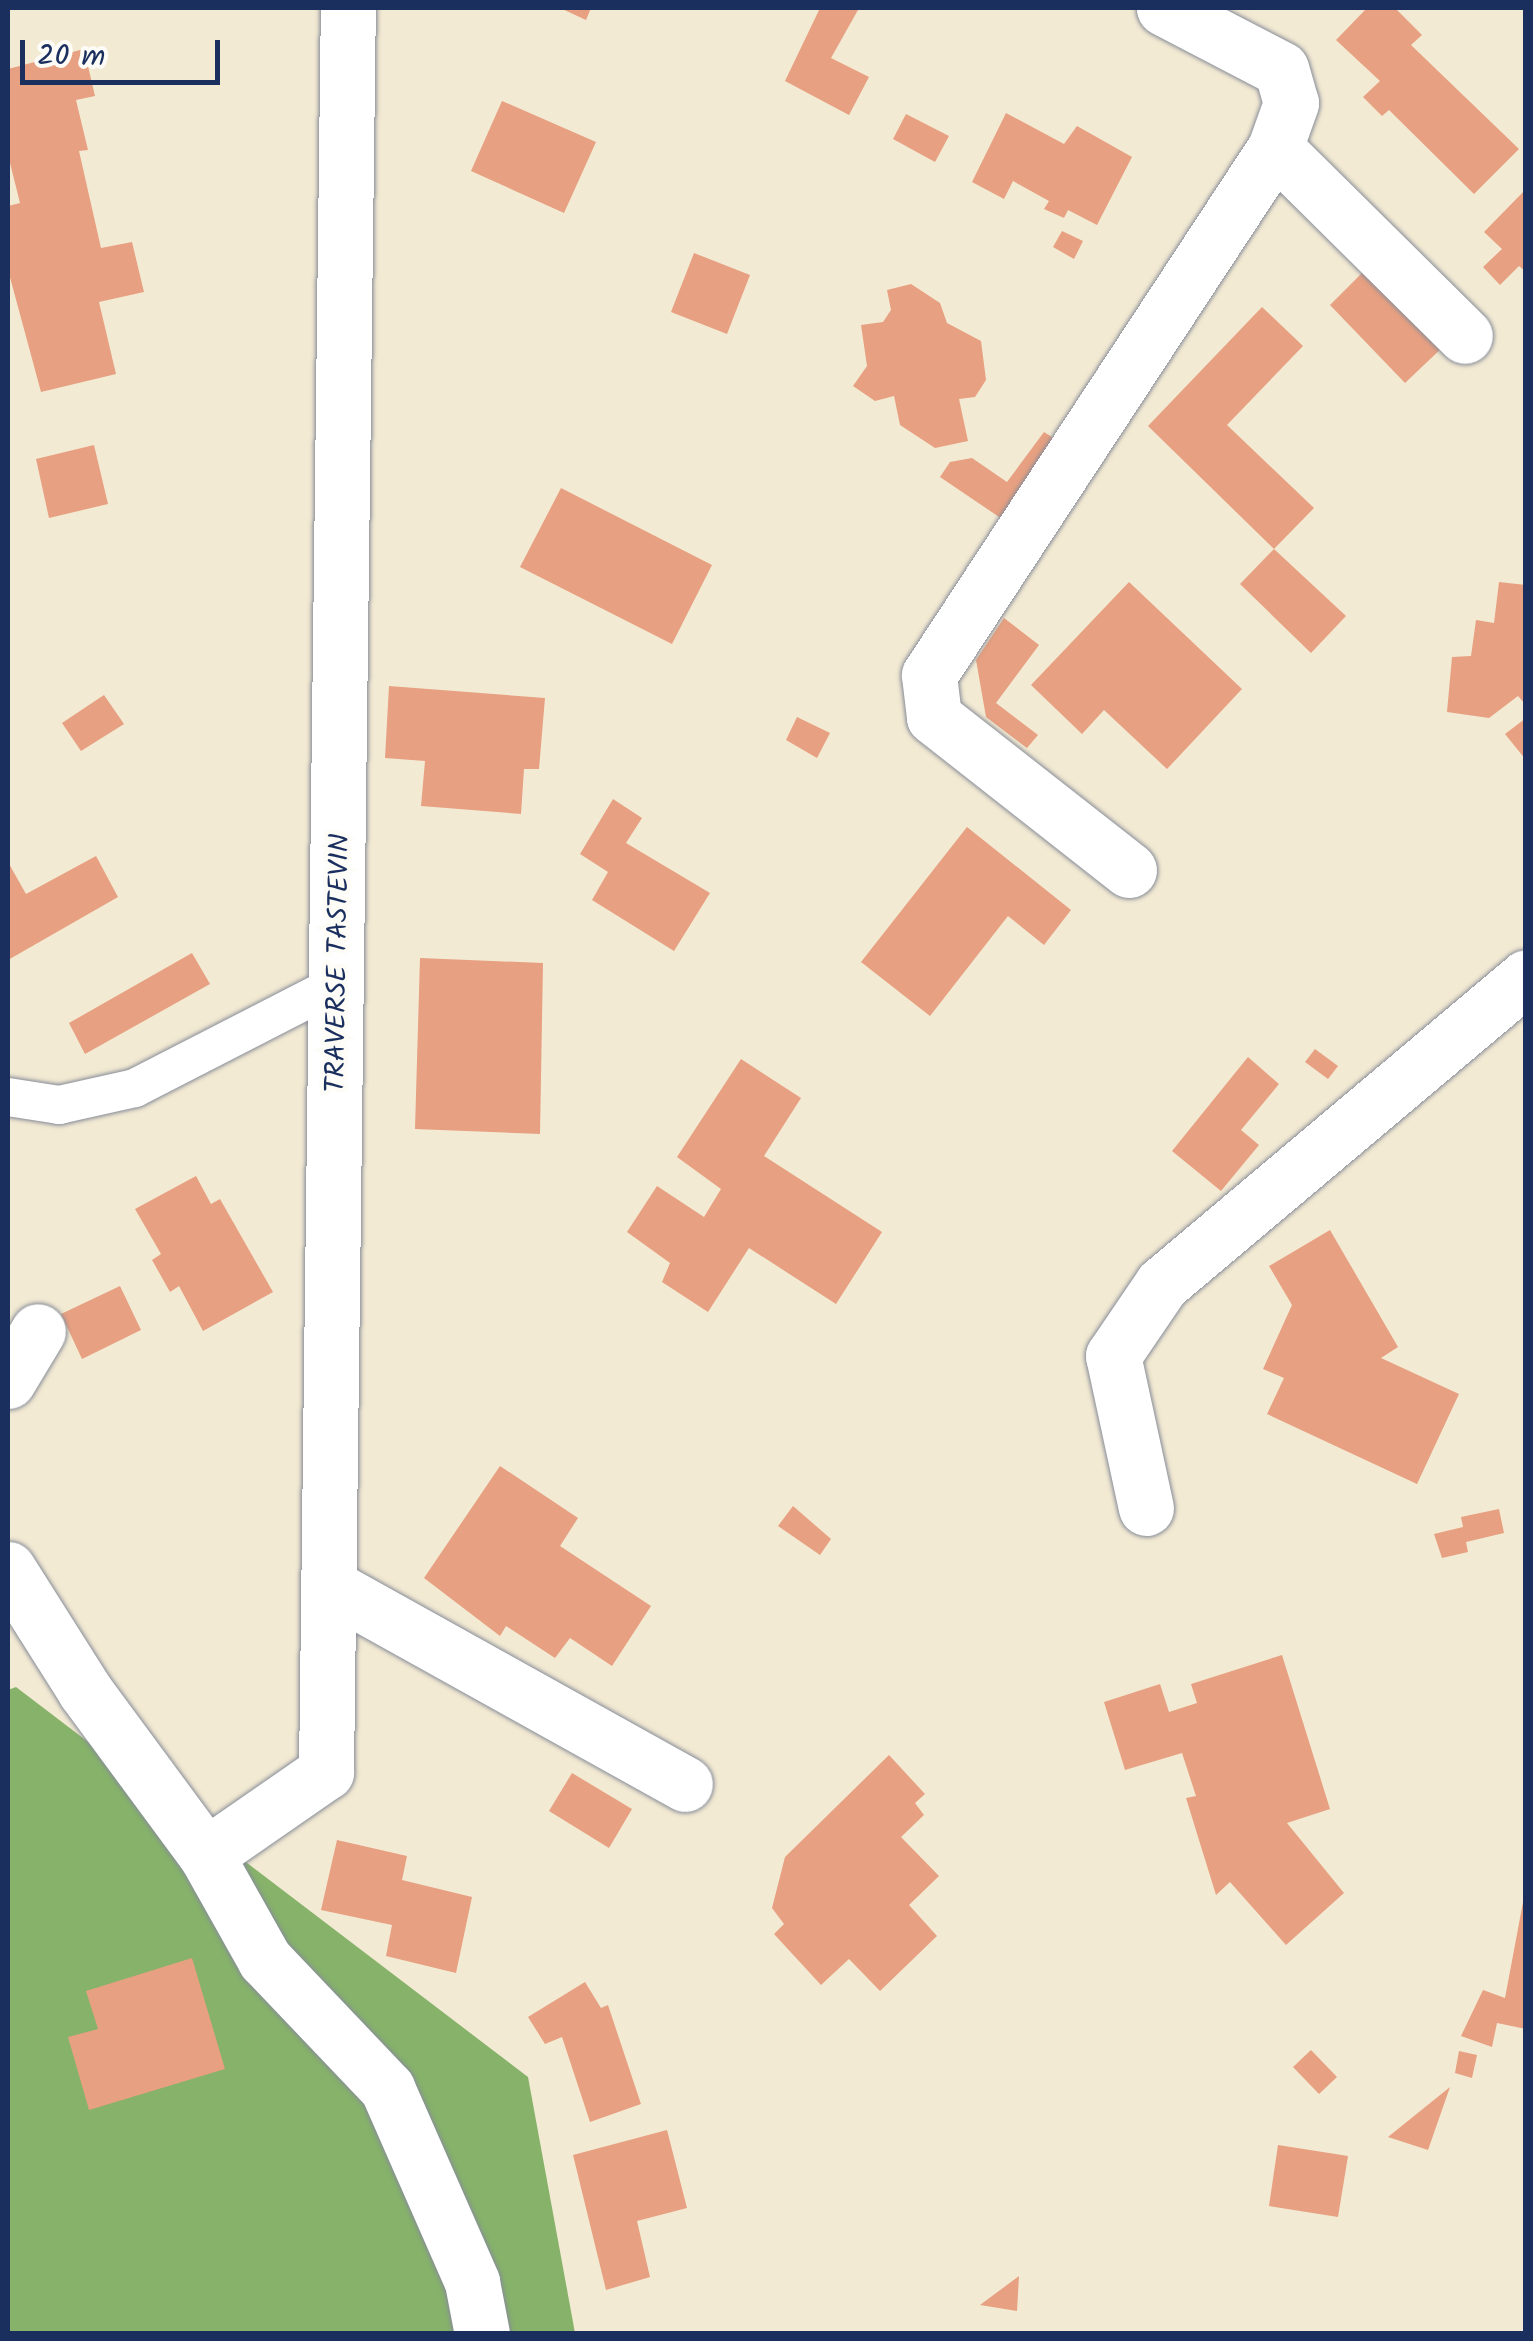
<!DOCTYPE html>
<style>
body{margin:0}
#map{position:relative;width:1533px;height:2341px;overflow:hidden;background:#f3ead3;font-family:Kalam,sans-serif}
div>[style]{position:absolute}
.forest>*{inset:0;background:#86b26a}
.building>*{inset:0;background:#e7a081}
.roads{filter:drop-shadow(0 0 2px #878c98) drop-shadow(0 0 2px #878c98)}
.lane>*{height:38px;margin:-19px;padding:0 19px;transform-origin:19px;border-radius:19px;background:#fff}
.street>*{height:55px;margin:-27.5px;padding:0 27.5px;transform-origin:27.5px;border-radius:27.5px;background:#fff}
span{translate:-50% -50%;white-space:nowrap;text-align:center;line-height:1.15;-webkit-text-stroke:9px #fdfcf7;paint-order:stroke}
.street-label{font-size:28px;color:#1b2f5e}
.frame{position:absolute;inset:0;border:10px solid #1b2f5e;pointer-events:none}
.scale{position:absolute;left:20px;top:40px;width:200px;height:45px;box-sizing:border-box;border:5px solid #1b2f5e;border-top:0;padding-left:12px;font-size:30px;line-height:35px;white-space:nowrap;color:#1b2f5e;-webkit-text-stroke:8px #fdfcf7;paint-order:stroke}
</style>
<div id="map">
<div class="forest">
<div style="clip-path:polygon(16px 1687px,528px 2077px,575px 2333px,8px 2334px,8px 1690px)"></div>
</div>
<div class="building">
<div style="clip-path:polygon(560px 8px,591px 8px,586px 20px)"></div>
<div style="clip-path:polygon(820px 8px,858px 10px,831px 58px,869px 77px,849px 115px,785px 81px)"></div>
<div style="clip-path:polygon(1367px 8px,1395px 8px,1422px 35px,1411px 45px,1519px 149px,1474px 194px,1389px 110px,1382px 116px,1363px 97px,1380px 81px,1336px 40px)"></div>
<div style="clip-path:polygon(84px 49px,95px 96px,76px 100px,88px 150px,79px 151px,101px 248px,132px 242px,144px 292px,99px 302px,116px 374px,41px 392px,8px 270px,8px 206px,20px 203px,8px 155px,8px 69px)"></div>
<div style="clip-path:polygon(502px 101px,596px 142px,564px 213px,471px 171px)"></div>
<div style="clip-path:polygon(1006px 113px,1064px 144px,1077px 126px,1132px 157px,1097px 225px,1068px 210px,1064px 218px,1044px 209px,1049px 201px,1013px 181px,1004px 199px,972px 182px)"></div>
<div style="clip-path:polygon(906px 114px,949px 136px,935px 162px,893px 139px)"></div>
<div style="clip-path:polygon(1526px 189px,1526px 272px,1519px 266px,1500px 285px,1483px 267px,1502px 249px,1484px 232px)"></div>
<div style="clip-path:polygon(1062px 231px,1083px 241px,1074px 259px,1053px 247px)"></div>
<div style="clip-path:polygon(694px 253px,750px 275px,727px 334px,671px 312px)"></div>
<div style="clip-path:polygon(1366px 269px,1445px 345px,1405px 383px,1330px 305px)"></div>
<div style="clip-path:polygon(911px 284px,940px 303px,947px 323px,981px 341px,986px 380px,975px 397px,959px 399px,968px 441px,935px 448px,900px 425px,894px 396px,875px 401px,853px 386px,867px 366px,861px 325px,883px 322px,891px 310px,887px 290px)"></div>
<div style="clip-path:polygon(1262px 307px,1303px 346px,1227px 425px,1314px 508px,1274px 549px,1148px 426px)"></div>
<div style="clip-path:polygon(1044px 432px,1055px 439px,1005px 521px,940px 477px,950px 462px,972px 458px,1007px 482px)"></div>
<div style="clip-path:polygon(94px 445px,108px 504px,49px 518px,36px 459px)"></div>
<div style="clip-path:polygon(561px 488px,712px 565px,672px 644px,520px 567px)"></div>
<div style="clip-path:polygon(1274px 549px,1346px 616px,1311px 653px,1240px 584px)"></div>
<div style="clip-path:polygon(1129px 582px,1242px 689px,1167px 769px,1104px 710px,1082px 734px,1031px 685px)"></div>
<div style="clip-path:polygon(1499px 582px,1526px 585px,1526px 705px,1518px 696px,1489px 718px,1447px 712px,1452px 657px,1471px 656px,1476px 620px,1494px 623px)"></div>
<div style="clip-path:polygon(1004px 618px,1039px 645px,996px 703px,1038px 735px,1027px 748px,986px 717px,976px 660px)"></div>
<div style="clip-path:polygon(389px 686px,545px 698px,539px 769px,524px 769px,521px 814px,421px 806px,425px 761px,385px 758px)"></div>
<div style="clip-path:polygon(104px 695px,124px 724px,81px 751px,62px 723px)"></div>
<div style="clip-path:polygon(797px 717px,830px 733px,817px 758px,786px 740px)"></div>
<div style="clip-path:polygon(1526px 718px,1526px 760px,1505px 734px)"></div>
<div style="clip-path:polygon(613px 799px,642px 818px,626px 843px,710px 893px,674px 951px,592px 900px,608px 872px,580px 854px)"></div>
<div style="clip-path:polygon(967px 827px,1071px 910px,1044px 945px,1008px 916px,930px 1016px,861px 962px)"></div>
<div style="clip-path:polygon(96px 856px,118px 897px,8px 960px,8px 862px,26px 894px)"></div>
<div style="clip-path:polygon(192px 953px,210px 984px,85px 1054px,69px 1023px)"></div>
<div style="clip-path:polygon(420px 958px,543px 963px,540px 1134px,415px 1129px)"></div>
<div style="clip-path:polygon(1315px 1049px,1338px 1066px,1328px 1079px,1305px 1062px)"></div>
<div style="clip-path:polygon(1248px 1057px,1279px 1084px,1241px 1130px,1259px 1145px,1221px 1191px,1172px 1151px)"></div>
<div style="clip-path:polygon(741px 1059px,801px 1098px,764px 1156px,882px 1232px,836px 1304px,749px 1248px,708px 1312px,662px 1282px,670px 1263px,627px 1232px,657px 1186px,704px 1217px,721px 1189px,677px 1157px)"></div>
<div style="clip-path:polygon(196px 1176px,211px 1204px,220px 1199px,273px 1292px,203px 1331px,179px 1286px,170px 1292px,152px 1260px,161px 1254px,135px 1209px)"></div>
<div style="clip-path:polygon(1330px 1230px,1398px 1347px,1381px 1358px,1459px 1394px,1417px 1484px,1267px 1414px,1284px 1378px,1263px 1369px,1292px 1305px,1269px 1266px)"></div>
<div style="clip-path:polygon(120px 1286px,141px 1330px,82px 1359px,61px 1314px)"></div>
<div style="clip-path:polygon(500px 1466px,578px 1518px,560px 1546px,651px 1606px,612px 1666px,570px 1638px,555px 1658px,506px 1626px,500px 1636px,424px 1578px)"></div>
<div style="clip-path:polygon(793px 1506px,831px 1539px,820px 1555px,778px 1526px)"></div>
<div style="clip-path:polygon(1499px 1509px,1504px 1533px,1466px 1542px,1468px 1552px,1442px 1558px,1434px 1534px,1463px 1527px,1461px 1517px)"></div>
<div style="clip-path:polygon(1282px 1655px,1330px 1809px,1287px 1823px,1344px 1893px,1286px 1945px,1230px 1882px,1216px 1895px,1186px 1798px,1196px 1796px,1182px 1753px,1125px 1770px,1104px 1702px,1160px 1684px,1169px 1712px,1197px 1703px,1191px 1684px)"></div>
<div style="clip-path:polygon(889px 1755px,925px 1794px,915px 1803px,924px 1815px,901px 1837px,939px 1876px,909px 1905px,937px 1936px,880px 1991px,849px 1959px,821px 1985px,774px 1934px,784px 1924px,772px 1908px,785px 1857px)"></div>
<div style="clip-path:polygon(572px 1773px,632px 1809px,609px 1848px,549px 1811px)"></div>
<div style="clip-path:polygon(337px 1840px,407px 1856px,402px 1880px,472px 1897px,456px 1973px,386px 1956px,392px 1925px,321px 1910px)"></div>
<div style="clip-path:polygon(1526px 1886px,1526px 2029px,1497px 2023px,1492px 2047px,1461px 2036px,1483px 1990px,1505px 1998px)"></div>
<div style="clip-path:polygon(192px 1958px,225px 2069px,89px 2110px,68px 2037px,98px 2029px,86px 1991px)"></div>
<div style="clip-path:polygon(585px 1982px,601px 2008px,608px 2005px,641px 2104px,590px 2122px,562px 2037px,545px 2044px,528px 2017px)"></div>
<div style="clip-path:polygon(1311px 2050px,1337px 2077px,1319px 2094px,1293px 2067px)"></div>
<div style="clip-path:polygon(1459px 2051px,1477px 2055px,1472px 2078px,1455px 2073px)"></div>
<div style="clip-path:polygon(1450px 2087px,1428px 2150px,1388px 2137px)"></div>
<div style="clip-path:polygon(667px 2130px,687px 2208px,637px 2221px,650px 2277px,606px 2290px,573px 2155px)"></div>
<div style="clip-path:polygon(1278px 2145px,1348px 2156px,1338px 2217px,1269px 2206px)"></div>
<div style="clip-path:polygon(1019px 2276px,1017px 2311px,980px 2305px)"></div>
</div>
<div class="roads">
<div class="lane">
<div style="left:8px;top:1097px;width:52px;rotate:8.9deg"></div>
<div style="left:59px;top:1105px;width:78px;rotate:-12.6deg"></div>
<div style="left:135px;top:1088px;width:229px;rotate:-27.2deg"></div>
</div>
<div class="street">
<div style="left:1275px;top:148px;width:267px;rotate:44.7deg"></div>
<div style="left:1129px;top:870px;width:248px;rotate:-141.9deg"></div>
<div style="left:934px;top:717px;width:42px;rotate:-96.8deg"></div>
<div style="left:929px;top:675px;width:630px;rotate:-56.71deg"></div>
<div style="left:1275px;top:148px;width:48px;rotate:-70.4deg"></div>
<div style="left:1291px;top:103px;width:35px;rotate:-106deg"></div>
<div style="left:1281px;top:69px;width:132px;rotate:-152.5deg"></div>
<div style="left:8px;top:1381px;width:58px;rotate:-59deg"></div>
<div style="left:1146px;top:1508px;width:156px;rotate:-102.2deg"></div>
<div style="left:1113px;top:1356px;width:87px;rotate:-55.8deg"></div>
<div style="left:1162px;top:1284px;width:476px;rotate:-40.1deg"></div>
<div style="left:8px;top:1569px;width:144px;rotate:57.7deg"></div>
<div style="left:85px;top:1691px;width:204px;rotate:53.6deg"></div>
<div style="left:206px;top:1855px;width:120px;rotate:60.7deg"></div>
<div style="left:265px;top:1960px;width:177px;rotate:46.4deg"></div>
<div style="left:387px;top:2088px;width:212px;rotate:66.3deg"></div>
<div style="left:472px;top:2282px;width:53px;rotate:79.1deg"></div>
<div style="left:331px;top:1587px;width:405px;rotate:29.1deg"></div>
<div style="left:206px;top:1855px;width:146px;rotate:-34.7deg"></div>
<div style="left:326px;top:1772px;width:1764px;rotate:-89.29deg"></div>
</div>
</div>
<div class="street-label">
<span style="left:339px;top:963px;rotate:-89deg">TRAVERSE TASTEVIN</span>
</div>
<div class="frame"></div>
<div class="scale">20 m</div>
</div>
